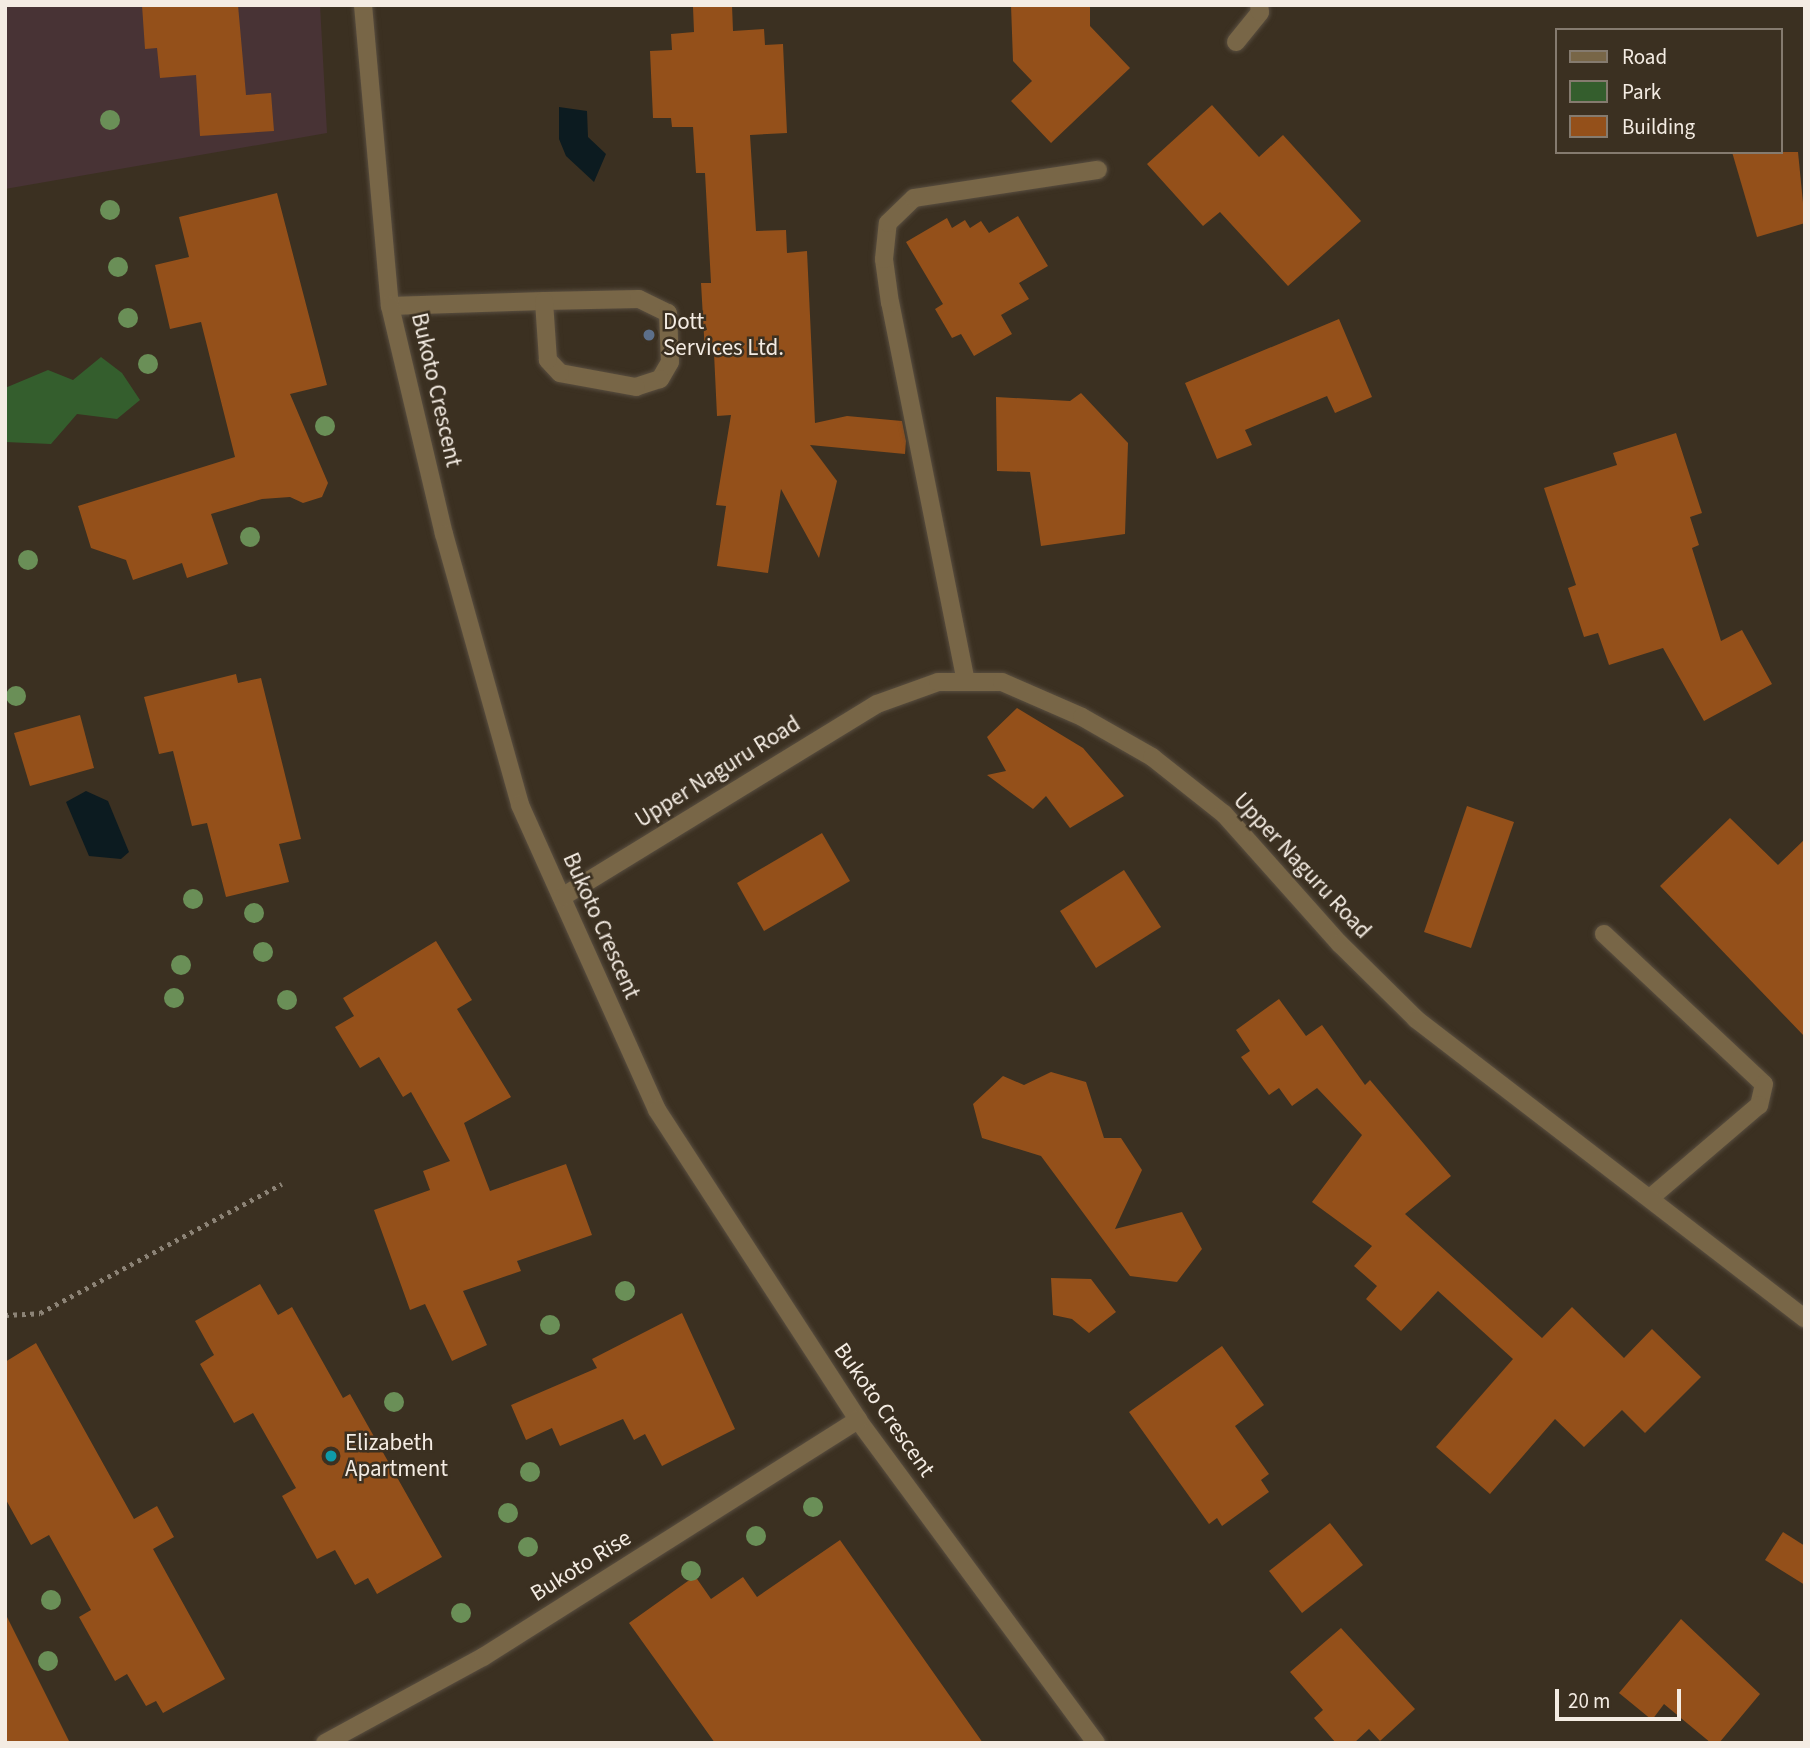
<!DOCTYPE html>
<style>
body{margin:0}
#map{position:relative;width:1810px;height:1748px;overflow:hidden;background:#3b3021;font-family:"Source Sans 3",sans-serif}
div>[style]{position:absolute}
.commercial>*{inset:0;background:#483335}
.green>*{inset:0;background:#345e2d}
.water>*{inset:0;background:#0c1b20}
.building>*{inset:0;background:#94501a}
.path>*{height:4.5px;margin-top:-2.25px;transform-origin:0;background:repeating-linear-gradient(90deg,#8c8376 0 3.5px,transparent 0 8.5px)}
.roads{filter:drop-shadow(0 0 2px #594e40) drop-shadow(0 0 2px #594e40)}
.service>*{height:18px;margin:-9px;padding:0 9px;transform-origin:9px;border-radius:9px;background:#786647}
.minor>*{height:18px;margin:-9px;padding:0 9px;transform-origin:9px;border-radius:9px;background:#786647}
.trees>*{width:20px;height:20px;margin:-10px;border-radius:50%;background:#6a8f57}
.dots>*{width:19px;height:19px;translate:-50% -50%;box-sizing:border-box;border:4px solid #3b3021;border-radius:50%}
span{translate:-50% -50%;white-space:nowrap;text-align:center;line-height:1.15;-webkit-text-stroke:5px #3b3021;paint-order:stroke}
.poi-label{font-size:23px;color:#f4ece3}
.left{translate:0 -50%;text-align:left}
.street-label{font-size:23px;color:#f4ece3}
.frame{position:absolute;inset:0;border:7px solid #f4ece3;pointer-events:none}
.legend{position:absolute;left:1555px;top:28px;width:228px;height:126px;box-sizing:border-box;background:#3b3021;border:2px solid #857b6f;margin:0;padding:9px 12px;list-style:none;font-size:21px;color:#f4ece3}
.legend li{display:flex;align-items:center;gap:14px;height:35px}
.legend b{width:35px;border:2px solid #857b6f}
.scale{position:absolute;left:1555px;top:1689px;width:126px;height:32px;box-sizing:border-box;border:4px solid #f4ece3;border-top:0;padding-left:9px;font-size:21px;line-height:24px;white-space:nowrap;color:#f4ece3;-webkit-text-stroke:5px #3b3021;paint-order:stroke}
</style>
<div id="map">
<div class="commercial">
<div style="clip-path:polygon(5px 5px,320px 5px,327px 133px,5px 189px)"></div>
</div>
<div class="green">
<div style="clip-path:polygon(101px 357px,122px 373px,140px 400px,117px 419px,77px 414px,51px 444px,5px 442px,5px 388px,48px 370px,73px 380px)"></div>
</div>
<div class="water">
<div style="clip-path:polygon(559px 107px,587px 111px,588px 137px,606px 154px,594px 182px,566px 156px,559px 139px)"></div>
<div style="clip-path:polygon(86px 791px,108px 801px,129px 852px,121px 859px,89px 856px,66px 802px)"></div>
</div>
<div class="building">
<div style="clip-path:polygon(142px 5px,238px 5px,246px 95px,271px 93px,274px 131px,200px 136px,196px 75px,160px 78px,157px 48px,145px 49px)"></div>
<div style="clip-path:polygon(732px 5px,733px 31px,764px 29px,765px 45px,783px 44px,787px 133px,750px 135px,756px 231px,786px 230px,787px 253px,807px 251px,815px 423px,847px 416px,902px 421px,906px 441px,905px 454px,810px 445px,837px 481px,819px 558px,781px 489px,768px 573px,717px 566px,726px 506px,716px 505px,731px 415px,717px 416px,714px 353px,705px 353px,701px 283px,711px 283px,705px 173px,696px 173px,693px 127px,672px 127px,671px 118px,653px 118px,650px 51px,672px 50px,671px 34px,694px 32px,693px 7px)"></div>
<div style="clip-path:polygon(1011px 5px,1090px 5px,1090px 26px,1130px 68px,1051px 143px,1011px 101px,1032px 81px,1013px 61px)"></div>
<div style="clip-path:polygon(1212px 105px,1259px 157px,1283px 135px,1361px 221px,1288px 286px,1220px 212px,1203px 226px,1147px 164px)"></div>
<div style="clip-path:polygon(1732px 152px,1798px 152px,1805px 223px,1757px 237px)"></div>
<div style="clip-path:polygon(277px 193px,327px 385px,290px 394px,328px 483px,322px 497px,303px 503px,290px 497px,262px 499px,211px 514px,228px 564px,187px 578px,182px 563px,133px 580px,126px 560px,91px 548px,78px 506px,235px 457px,201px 322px,170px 329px,155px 265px,189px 257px,179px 217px)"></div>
<div style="clip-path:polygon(1018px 216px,1048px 266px,1019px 283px,1029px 299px,1001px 315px,1012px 334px,974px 356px,961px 334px,952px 338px,935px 309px,943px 304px,906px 242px,947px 218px,952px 228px,965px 220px,970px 228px,981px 221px,989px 233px)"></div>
<div style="clip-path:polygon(1339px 319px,1372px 397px,1335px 413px,1327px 396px,1245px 430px,1252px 445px,1217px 459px,1185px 383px)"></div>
<div style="clip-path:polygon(1081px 393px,1128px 443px,1125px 534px,1041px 546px,1030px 472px,997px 471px,996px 397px,1070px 401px)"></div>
<div style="clip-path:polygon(1676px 433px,1702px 513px,1690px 517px,1699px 545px,1692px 548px,1721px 641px,1742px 630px,1772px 684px,1704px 721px,1663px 648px,1609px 665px,1598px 633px,1584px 637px,1568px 588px,1576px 585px,1544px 488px,1617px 465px,1613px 453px)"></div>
<div style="clip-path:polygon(236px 674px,238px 683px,261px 678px,301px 839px,279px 844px,289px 882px,226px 897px,207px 823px,192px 826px,173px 751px,159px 754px,144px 697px)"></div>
<div style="clip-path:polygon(1017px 708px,1083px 748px,1124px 796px,1070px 828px,1046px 796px,1033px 809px,987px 775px,1006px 771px,987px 737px)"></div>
<div style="clip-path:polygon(80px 715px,94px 768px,30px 786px,14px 733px)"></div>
<div style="clip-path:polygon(1467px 806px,1514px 822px,1471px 948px,1424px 932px)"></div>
<div style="clip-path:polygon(1730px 818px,1778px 865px,1805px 839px,1805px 1037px,1660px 886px)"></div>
<div style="clip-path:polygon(822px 833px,850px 881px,764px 931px,737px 883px)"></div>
<div style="clip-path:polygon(1124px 870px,1161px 927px,1096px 968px,1060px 911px)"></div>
<div style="clip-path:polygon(436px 941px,472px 1000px,457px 1009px,511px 1097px,464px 1123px,490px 1191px,566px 1164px,592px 1235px,517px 1261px,521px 1271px,463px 1291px,487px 1345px,452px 1361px,425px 1304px,410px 1310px,374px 1210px,430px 1190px,423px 1171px,450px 1161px,411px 1092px,403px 1097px,379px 1057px,360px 1068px,335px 1027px,354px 1016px,343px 998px)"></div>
<div style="clip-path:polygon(1279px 999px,1306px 1036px,1322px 1025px,1365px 1085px,1370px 1080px,1451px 1176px,1405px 1214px,1542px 1338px,1572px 1307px,1624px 1358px,1652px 1329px,1701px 1377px,1645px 1433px,1622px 1410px,1584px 1447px,1555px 1419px,1490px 1494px,1436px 1447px,1513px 1359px,1438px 1291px,1401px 1331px,1366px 1299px,1377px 1286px,1354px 1266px,1372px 1246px,1312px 1202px,1362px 1135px,1317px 1088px,1292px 1106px,1279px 1088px,1269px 1095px,1241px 1057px,1250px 1051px,1236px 1030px)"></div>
<div style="clip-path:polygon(1051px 1072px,1086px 1082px,1104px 1138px,1121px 1138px,1142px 1170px,1115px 1229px,1182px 1212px,1202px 1249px,1177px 1282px,1130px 1276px,1041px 1156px,982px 1138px,973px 1104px,1003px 1076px,1024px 1085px)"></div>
<div style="clip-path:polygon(1051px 1278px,1091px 1279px,1116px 1312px,1089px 1333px,1072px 1319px,1053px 1315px)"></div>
<div style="clip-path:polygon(260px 1284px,278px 1315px,292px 1307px,343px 1398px,350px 1394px,442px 1557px,377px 1594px,368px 1578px,355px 1585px,335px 1550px,317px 1559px,282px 1496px,296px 1488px,253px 1413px,234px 1423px,200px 1364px,214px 1355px,195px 1321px)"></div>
<div style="clip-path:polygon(682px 1313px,735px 1429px,662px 1466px,645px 1434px,634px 1440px,623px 1419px,560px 1446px,552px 1428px,526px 1440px,511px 1405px,597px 1368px,592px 1359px)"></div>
<div style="clip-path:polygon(36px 1343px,134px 1519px,157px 1506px,174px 1537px,153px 1549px,225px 1679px,163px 1713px,156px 1701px,146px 1706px,127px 1674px,115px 1681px,79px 1617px,91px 1610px,49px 1535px,31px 1545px,5px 1498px,5px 1362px)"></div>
<div style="clip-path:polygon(1222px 1346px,1264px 1405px,1235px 1426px,1269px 1474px,1261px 1480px,1269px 1492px,1222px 1526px,1217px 1518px,1209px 1524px,1129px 1412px)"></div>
<div style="clip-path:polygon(1330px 1523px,1363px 1565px,1302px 1613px,1269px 1571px)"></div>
<div style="clip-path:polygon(1783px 1532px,1805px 1546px,1805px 1585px,1765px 1560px)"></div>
<div style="clip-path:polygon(840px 1540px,983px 1743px,715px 1743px,629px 1623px,695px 1576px,711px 1599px,743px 1577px,757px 1597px)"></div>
<div style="clip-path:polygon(5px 1613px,70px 1743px,5px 1743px)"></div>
<div style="clip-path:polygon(1681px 1619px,1760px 1694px,1719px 1743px,1711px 1743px,1664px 1704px,1652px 1720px,1619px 1693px)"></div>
<div style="clip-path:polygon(1341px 1628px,1415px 1709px,1380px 1741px,1369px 1729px,1354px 1743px,1336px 1743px,1314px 1718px,1323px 1710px,1290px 1672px)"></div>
</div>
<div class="path">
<div style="left:5px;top:1315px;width:35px;rotate:-3deg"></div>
<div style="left:40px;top:1313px;width:274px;rotate:-28.1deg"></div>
</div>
<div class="roads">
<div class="service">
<div style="left:390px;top:306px;width:154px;rotate:-1.9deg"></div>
<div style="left:544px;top:301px;width:95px;rotate:-1.2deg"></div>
<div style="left:639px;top:299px;width:32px;rotate:26deg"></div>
<div style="left:668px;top:313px;width:49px;rotate:87.7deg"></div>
<div style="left:670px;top:362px;width:20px;rotate:120deg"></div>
<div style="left:660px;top:379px;width:25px;rotate:162deg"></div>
<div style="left:636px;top:387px;width:77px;rotate:-169.6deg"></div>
<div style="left:560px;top:373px;width:18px;rotate:-133deg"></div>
<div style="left:548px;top:360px;width:59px;rotate:-93.9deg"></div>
<div style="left:1604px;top:934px;width:219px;rotate:43.2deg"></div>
<div style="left:1764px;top:1084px;width:22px;rotate:103deg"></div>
<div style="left:1759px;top:1105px;width:143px;rotate:139.5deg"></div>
</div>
<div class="minor">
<div style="left:363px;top:5px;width:302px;rotate:84.9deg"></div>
<div style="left:390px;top:306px;width:234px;rotate:76.7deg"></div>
<div style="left:444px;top:534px;width:281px;rotate:74.3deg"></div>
<div style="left:520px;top:805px;width:334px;rotate:65.8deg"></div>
<div style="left:657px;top:1110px;width:369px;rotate:57deg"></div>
<div style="left:858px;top:1420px;width:401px;rotate:53.6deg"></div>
<div style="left:1236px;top:42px;width:38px;rotate:-51deg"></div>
<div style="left:1260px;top:12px;width:7px;rotate:-98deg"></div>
<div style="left:966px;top:682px;width:387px;rotate:-101.3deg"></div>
<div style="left:890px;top:303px;width:44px;rotate:-97.8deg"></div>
<div style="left:884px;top:259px;width:36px;rotate:-84deg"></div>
<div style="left:888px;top:223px;width:36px;rotate:-44deg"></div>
<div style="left:914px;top:198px;width:186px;rotate:-8.7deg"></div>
<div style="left:562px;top:897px;width:369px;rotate:-31.5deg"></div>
<div style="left:877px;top:704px;width:65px;rotate:-19.8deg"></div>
<div style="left:938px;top:682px;width:64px"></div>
<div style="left:1002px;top:682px;width:87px;rotate:23.6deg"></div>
<div style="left:1082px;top:717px;width:81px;rotate:29.7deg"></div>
<div style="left:1152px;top:757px;width:92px;rotate:38.4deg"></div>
<div style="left:1224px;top:814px;width:174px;rotate:48.3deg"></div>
<div style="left:1340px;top:944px;width:107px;rotate:44.6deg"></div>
<div style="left:1416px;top:1019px;width:491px;rotate:37.6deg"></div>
<div style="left:325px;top:1743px;width:180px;rotate:-28.6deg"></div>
<div style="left:483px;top:1657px;width:444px;rotate:-32.3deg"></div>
</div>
</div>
<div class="trees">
<div style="left:110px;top:120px"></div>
<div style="left:110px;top:210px"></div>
<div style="left:118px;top:267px"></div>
<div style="left:128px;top:318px"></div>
<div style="left:148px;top:364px"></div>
<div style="left:325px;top:426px"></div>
<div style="left:250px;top:537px"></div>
<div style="left:28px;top:560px"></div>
<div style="left:16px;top:696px"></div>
<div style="left:193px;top:899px"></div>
<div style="left:254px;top:913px"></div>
<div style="left:263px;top:952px"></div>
<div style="left:181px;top:965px"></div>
<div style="left:174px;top:998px"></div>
<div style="left:287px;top:1000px"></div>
<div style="left:625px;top:1291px"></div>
<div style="left:550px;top:1325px"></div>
<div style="left:394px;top:1402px"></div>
<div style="left:530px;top:1472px"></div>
<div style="left:813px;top:1507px"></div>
<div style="left:508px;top:1513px"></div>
<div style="left:756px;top:1536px"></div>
<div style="left:528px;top:1547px"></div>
<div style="left:691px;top:1571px"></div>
<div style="left:51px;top:1600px"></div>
<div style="left:461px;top:1613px"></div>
<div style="left:48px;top:1661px"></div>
</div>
<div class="dots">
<div style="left:649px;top:335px;background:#5c6f8a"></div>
<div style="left:331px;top:1456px;background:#0f9aa8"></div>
</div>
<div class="poi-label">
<span class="left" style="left:663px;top:335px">Dott<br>Services Ltd.</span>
<span class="left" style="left:345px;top:1456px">Elizabeth<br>Apartment</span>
</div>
<div class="street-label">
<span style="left:436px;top:390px;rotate:77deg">Bukoto Crescent</span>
<span style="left:718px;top:772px;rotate:-32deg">Upper Naguru Road</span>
<span style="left:1302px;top:866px;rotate:47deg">Upper Naguru Road</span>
<span style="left:601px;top:926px;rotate:66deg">Bukoto Crescent</span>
<span style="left:884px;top:1410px;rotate:55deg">Bukoto Crescent</span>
<span style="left:581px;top:1566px;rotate:-32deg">Bukoto Rise</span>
</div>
<div class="frame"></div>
<ul class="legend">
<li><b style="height:9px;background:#786647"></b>Road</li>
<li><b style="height:19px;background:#345e2d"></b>Park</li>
<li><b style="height:19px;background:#94501a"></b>Building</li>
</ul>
<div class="scale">20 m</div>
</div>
